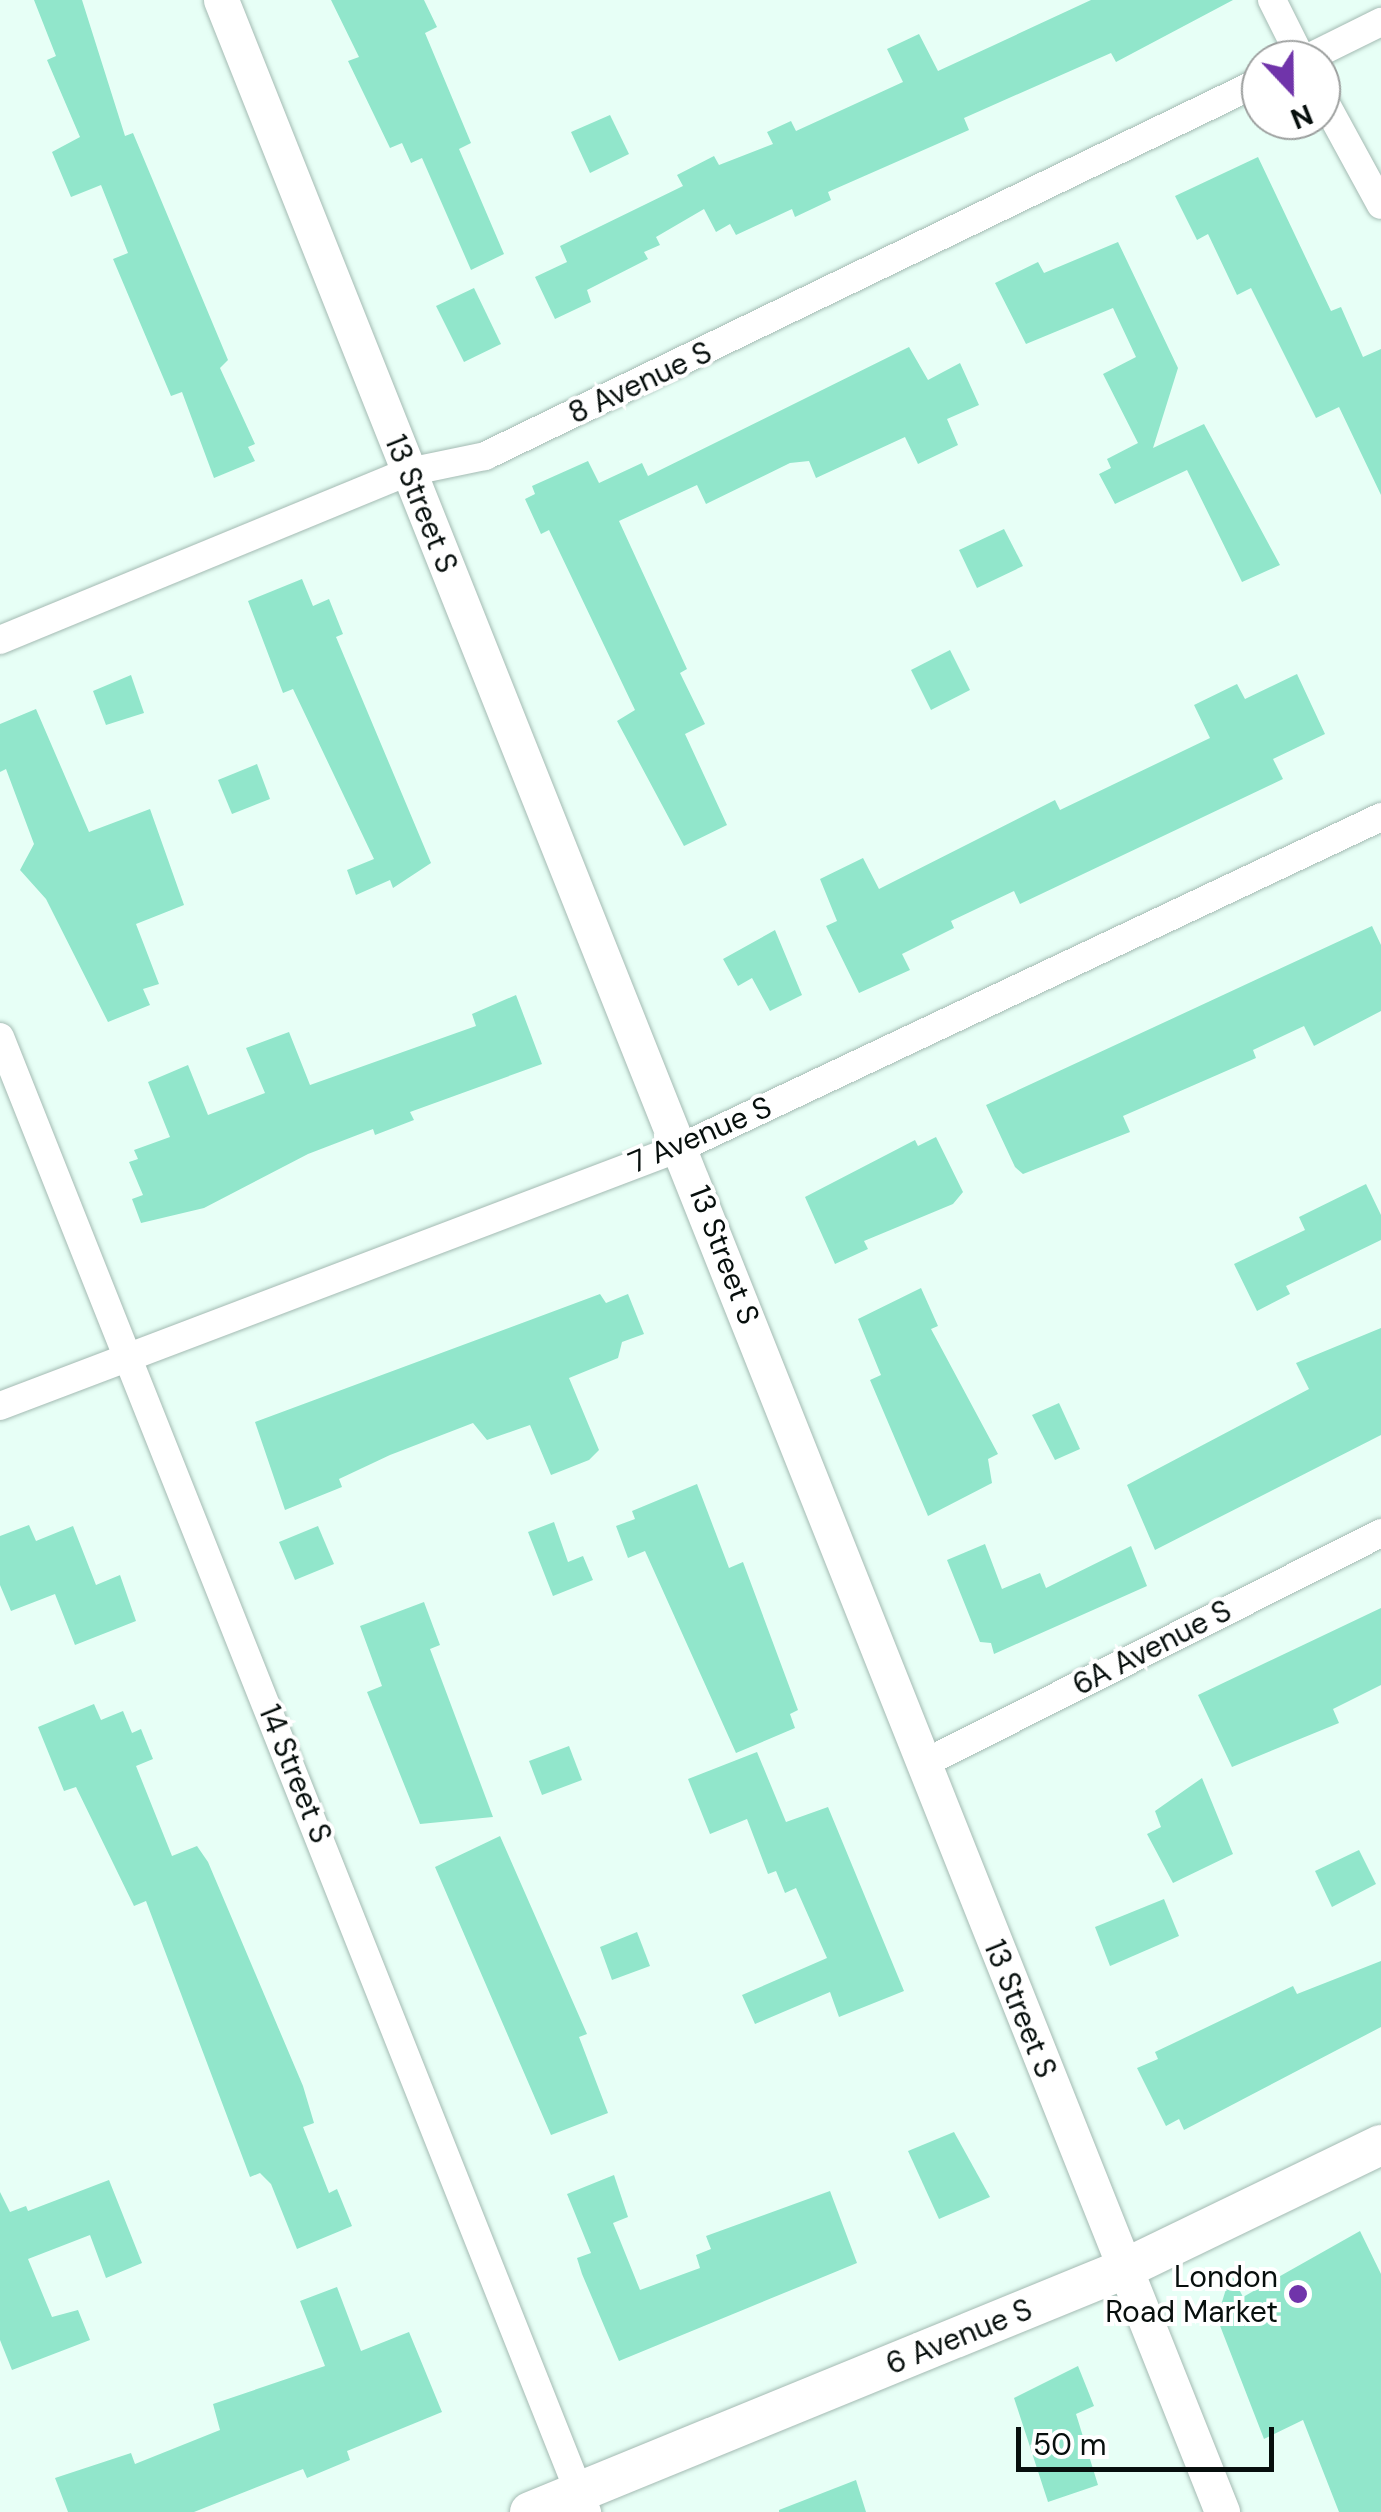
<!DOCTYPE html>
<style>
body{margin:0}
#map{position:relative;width:1381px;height:2512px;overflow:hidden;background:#e7fff6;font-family:"DM Sans",sans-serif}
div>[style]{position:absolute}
.building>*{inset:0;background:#91e6cb}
.roads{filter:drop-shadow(0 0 2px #a4bbb3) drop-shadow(0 0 2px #a4bbb3)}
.minor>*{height:28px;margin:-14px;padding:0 14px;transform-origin:14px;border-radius:14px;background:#fff}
.tertiary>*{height:35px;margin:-17.5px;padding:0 17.5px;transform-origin:17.5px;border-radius:17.5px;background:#fff}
.secondary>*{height:40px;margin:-20px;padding:0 20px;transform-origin:20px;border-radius:20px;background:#fff}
.dots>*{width:28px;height:28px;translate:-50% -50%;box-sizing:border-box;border:5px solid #fff;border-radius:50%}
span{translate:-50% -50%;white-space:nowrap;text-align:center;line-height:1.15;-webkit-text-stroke:8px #fff;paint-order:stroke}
.street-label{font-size:30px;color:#070f0d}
.poi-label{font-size:30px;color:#070f0d}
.right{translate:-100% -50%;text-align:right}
.north{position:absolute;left:1241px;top:40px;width:100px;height:100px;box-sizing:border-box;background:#fff;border:2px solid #9c9f9e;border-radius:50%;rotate:158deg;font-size:28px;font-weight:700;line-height:40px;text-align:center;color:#070f0d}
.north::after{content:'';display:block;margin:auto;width:35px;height:45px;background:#7034aa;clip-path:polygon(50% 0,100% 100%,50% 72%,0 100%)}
.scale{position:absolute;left:1016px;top:2427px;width:258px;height:45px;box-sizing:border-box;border:5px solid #070f0d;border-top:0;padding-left:12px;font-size:30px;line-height:35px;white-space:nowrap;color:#070f0d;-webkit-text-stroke:8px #fff;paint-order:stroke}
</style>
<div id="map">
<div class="building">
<div style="clip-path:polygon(34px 0,82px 0,125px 136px,133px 133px,228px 360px,220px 368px,255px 444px,248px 447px,255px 461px,214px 478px,182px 392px,171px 396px,113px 259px,128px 253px,101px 185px,71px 197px,52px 152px,80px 137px,47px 60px,56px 56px)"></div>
<div style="clip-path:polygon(331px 0,424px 0,437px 27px,425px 33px,471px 143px,459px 149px,504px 254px,471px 270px,422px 158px,411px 163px,402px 143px,390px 148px,348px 61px,359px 57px)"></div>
<div style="clip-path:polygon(1091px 0,1233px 0,1116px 62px,1111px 53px,964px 118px,969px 130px,828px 192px,831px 200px,795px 217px,792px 209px,736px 235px,730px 224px,716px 232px,704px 209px,656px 237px,660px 245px,644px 252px,648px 259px,587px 290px,591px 302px,555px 319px,535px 277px,567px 262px,560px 246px,683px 186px,677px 175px,714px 156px,719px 165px,773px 144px,767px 132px,791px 121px,796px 131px,903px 82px,887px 49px,919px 34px,938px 71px)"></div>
<div style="clip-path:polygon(610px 115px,629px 154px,590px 173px,571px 132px)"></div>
<div style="clip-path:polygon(1258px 157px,1331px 311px,1341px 307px,1363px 357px,1381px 349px,1381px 495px,1339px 407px,1316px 418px,1251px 288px,1237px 295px,1208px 234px,1197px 240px,1175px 196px)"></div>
<div style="clip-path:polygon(1118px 242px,1178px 368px,1153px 448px,1204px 424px,1280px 565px,1242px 582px,1187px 470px,1115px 504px,1099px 474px,1111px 468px,1107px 459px,1138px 443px,1103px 374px,1136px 357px,1113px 308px,1026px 344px,995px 283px,1038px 262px,1044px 273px)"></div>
<div style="clip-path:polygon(474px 288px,501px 344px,464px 362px,436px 306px)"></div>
<div style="clip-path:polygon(909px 347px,928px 380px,960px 363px,979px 405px,947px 419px,958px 445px,918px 464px,905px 437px,816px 478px,809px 461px,790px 463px,706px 504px,697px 485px,619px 521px,687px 669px,680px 673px,705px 724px,685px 734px,727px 825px,684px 846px,617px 721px,635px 710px,549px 530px,541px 534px,525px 499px,535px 494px,532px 486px,588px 461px,599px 483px,642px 463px,648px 476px)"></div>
<div style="clip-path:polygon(1004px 529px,1023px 566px,977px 588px,959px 550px)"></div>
<div style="clip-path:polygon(302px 579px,313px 606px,329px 599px,343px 634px,336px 637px,431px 863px,393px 888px,390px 880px,356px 895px,347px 870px,374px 859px,293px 689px,283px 693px,248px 601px)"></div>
<div style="clip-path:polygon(950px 650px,970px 690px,931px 710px,911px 670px)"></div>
<div style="clip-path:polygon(1297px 674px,1325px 734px,1273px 759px,1283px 779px,1020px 904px,1014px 891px,951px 921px,954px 928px,902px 954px,910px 970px,859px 993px,826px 926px,837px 921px,820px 879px,863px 858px,879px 889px,1055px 800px,1060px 810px,1210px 738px,1194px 705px,1237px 684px,1245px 699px)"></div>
<div style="clip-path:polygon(131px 675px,144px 713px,106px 725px,93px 691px)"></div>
<div style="clip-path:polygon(36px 709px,89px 832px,150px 809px,184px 905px,136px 924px,159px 984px,143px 989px,150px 1005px,108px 1022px,46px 899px,20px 870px,34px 844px,6px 769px,0 772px,0 724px)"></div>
<div style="clip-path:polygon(257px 764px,270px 799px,232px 814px,218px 780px)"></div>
<div style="clip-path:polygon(1372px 926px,1381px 945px,1381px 1011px,1314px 1046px,1304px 1026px,1253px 1050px,1256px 1058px,1123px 1116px,1130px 1132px,1023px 1174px,1015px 1167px,986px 1105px)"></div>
<div style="clip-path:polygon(775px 930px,802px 995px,770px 1011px,752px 978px,738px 986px,723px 959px)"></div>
<div style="clip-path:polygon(516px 995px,542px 1064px,410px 1112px,414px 1120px,375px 1135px,373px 1129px,308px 1154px,204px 1208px,141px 1223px,132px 1199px,143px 1195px,129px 1162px,138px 1159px,134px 1150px,170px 1137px,148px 1082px,188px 1065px,208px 1115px,265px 1093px,246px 1048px,289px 1032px,310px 1085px,476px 1026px,472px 1014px)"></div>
<div style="clip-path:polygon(936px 1137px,963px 1192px,953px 1204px,864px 1241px,868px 1249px,835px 1264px,805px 1197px,915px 1140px,918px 1146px)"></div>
<div style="clip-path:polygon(1366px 1184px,1381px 1215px,1381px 1240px,1286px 1286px,1290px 1294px,1257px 1311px,1234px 1264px,1305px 1230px,1299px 1217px)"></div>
<div style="clip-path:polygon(921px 1288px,938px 1326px,931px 1329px,998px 1454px,988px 1459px,992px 1483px,928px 1516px,870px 1380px,881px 1375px,858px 1319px)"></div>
<div style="clip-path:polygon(600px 1294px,606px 1303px,628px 1294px,644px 1334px,622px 1342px,618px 1358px,569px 1378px,599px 1450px,589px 1460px,551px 1475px,530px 1425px,487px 1440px,473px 1423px,390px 1455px,339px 1479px,342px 1487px,285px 1510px,255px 1422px)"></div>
<div style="clip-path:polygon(1381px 1328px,1381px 1435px,1155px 1550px,1127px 1485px,1309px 1389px,1296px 1363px)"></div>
<div style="clip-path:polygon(1059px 1403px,1080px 1449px,1055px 1460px,1032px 1415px)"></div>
<div style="clip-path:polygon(697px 1484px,729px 1568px,743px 1562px,798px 1710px,790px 1714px,795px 1728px,736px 1753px,645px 1551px,628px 1558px,616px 1526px,635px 1519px,632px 1511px)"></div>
<div style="clip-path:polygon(554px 1522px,568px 1562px,583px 1556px,593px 1580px,553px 1596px,528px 1532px)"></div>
<div style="clip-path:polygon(29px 1525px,36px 1541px,73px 1526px,96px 1585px,120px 1575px,136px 1621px,75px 1645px,55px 1594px,11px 1611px,0 1585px,0 1536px)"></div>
<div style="clip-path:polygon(318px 1526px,334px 1564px,295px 1580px,279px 1542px)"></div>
<div style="clip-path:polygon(985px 1544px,1002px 1589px,1040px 1573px,1046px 1588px,1131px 1546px,1147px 1586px,994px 1654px,991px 1643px,980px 1642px,947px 1560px)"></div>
<div style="clip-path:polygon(424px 1602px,440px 1645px,430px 1649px,493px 1817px,420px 1824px,367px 1692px,382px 1686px,360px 1626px)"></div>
<div style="clip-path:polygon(1381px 1608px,1381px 1685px,1333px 1709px,1339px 1723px,1232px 1767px,1198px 1695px)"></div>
<div style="clip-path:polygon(94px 1704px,101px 1720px,123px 1711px,132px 1733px,141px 1729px,153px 1759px,136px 1766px,172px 1856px,197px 1846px,208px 1862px,303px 2086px,314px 2123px,303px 2127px,329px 2193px,337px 2189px,352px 2226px,297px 2249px,271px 2184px,260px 2173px,250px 2177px,146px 1901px,134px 1906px,76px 1787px,64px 1791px,38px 1727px)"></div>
<div style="clip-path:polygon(569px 1746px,582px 1780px,542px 1795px,529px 1761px)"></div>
<div style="clip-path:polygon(757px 1752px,786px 1822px,828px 1807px,904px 1991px,839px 2017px,830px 1992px,755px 2024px,742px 1995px,827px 1958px,796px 1888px,785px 1893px,776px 1871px,768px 1874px,747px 1819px,710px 1834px,688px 1779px)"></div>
<div style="clip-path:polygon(1202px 1778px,1233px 1854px,1173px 1883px,1147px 1834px,1161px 1827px,1155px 1811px)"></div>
<div style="clip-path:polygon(500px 1836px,587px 2034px,579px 2037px,608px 2113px,551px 2135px,435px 1867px)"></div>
<div style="clip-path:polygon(1359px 1850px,1376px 1884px,1332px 1907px,1315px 1871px)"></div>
<div style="clip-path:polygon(1164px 1899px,1179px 1936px,1110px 1966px,1095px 1927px)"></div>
<div style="clip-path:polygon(637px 1932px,650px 1966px,612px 1980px,600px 1947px)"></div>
<div style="clip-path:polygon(1381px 1961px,1381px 2027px,1184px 2130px,1179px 2119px,1166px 2126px,1137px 2068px,1158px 2059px,1155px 2052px,1293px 1986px,1297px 1994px)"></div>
<div style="clip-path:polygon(954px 2132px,990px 2197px,939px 2219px,908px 2151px)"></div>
<div style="clip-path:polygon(614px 2175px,628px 2217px,613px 2223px,640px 2290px,700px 2268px,696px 2255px,711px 2249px,706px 2236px,830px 2191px,857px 2263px,619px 2361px,582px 2274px,577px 2258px,591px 2253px,567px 2194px)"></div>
<div style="clip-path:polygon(109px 2180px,142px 2263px,106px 2278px,90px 2235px,28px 2259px,52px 2317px,78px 2310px,90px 2340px,12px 2370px,0 2340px,0 2192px,10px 2212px,26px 2206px,28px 2211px)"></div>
<div style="clip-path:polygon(1360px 2231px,1381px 2274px,1381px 2512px,1339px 2512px,1303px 2420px,1264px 2439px,1217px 2318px,1231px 2273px,1243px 2297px)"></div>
<div style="clip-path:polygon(337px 2287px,361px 2351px,409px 2332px,442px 2412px,347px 2451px,350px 2460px,307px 2478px,303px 2469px,194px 2512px,68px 2512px,55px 2478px,131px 2453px,135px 2464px,220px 2430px,213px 2404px,325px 2366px,300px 2301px)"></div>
<div style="clip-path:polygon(1078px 2366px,1094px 2406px,1076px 2414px,1098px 2485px,1048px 2502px,1014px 2398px)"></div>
<div style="clip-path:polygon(856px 2480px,866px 2512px,779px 2512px,779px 2510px)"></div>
</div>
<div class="roads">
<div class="minor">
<div style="left:1272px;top:0;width:67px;rotate:63.4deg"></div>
<div style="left:1304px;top:60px;width:86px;rotate:-26.3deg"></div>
<div style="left:1321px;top:95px;width:125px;rotate:61.4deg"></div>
<div style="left:0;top:640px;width:441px;rotate:-22.4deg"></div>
<div style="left:408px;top:472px;width:79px;rotate:-11.7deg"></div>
<div style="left:485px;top:456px;width:862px;rotate:-25.79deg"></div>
<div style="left:0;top:1037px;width:1588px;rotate:68.3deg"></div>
<div style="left:0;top:1406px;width:730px;rotate:-20.8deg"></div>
<div style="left:682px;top:1147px;width:773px;rotate:-25.27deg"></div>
<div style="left:923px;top:1764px;width:513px;rotate:-26.76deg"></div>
</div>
<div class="tertiary">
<div style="left:221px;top:0;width:2704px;rotate:68.27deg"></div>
</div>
<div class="secondary">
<div style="left:530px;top:2512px;width:642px;rotate:-22.25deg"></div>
<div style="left:1124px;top:2269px;width:285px;rotate:-25.8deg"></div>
</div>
</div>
<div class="dots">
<div style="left:1298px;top:2294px;background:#7034aa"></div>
</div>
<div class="street-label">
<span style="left:640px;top:383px;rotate:-25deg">8 Avenue S</span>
<span style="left:421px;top:504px;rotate:68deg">13 Street S</span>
<span style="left:700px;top:1135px;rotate:-23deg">7 Avenue S</span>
<span style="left:724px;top:1255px;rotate:69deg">13 Street S</span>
<span style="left:1152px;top:1648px;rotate:-27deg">6A Avenue S</span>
<span style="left:295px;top:1774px;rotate:68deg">14 Street S</span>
<span style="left:1020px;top:2009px;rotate:68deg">13 Street S</span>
<span style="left:959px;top:2337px;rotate:-22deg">6 Avenue S</span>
</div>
<div class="poi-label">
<span class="right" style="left:1278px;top:2294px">London<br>Road Market</span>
</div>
<div class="north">N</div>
<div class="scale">50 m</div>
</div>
